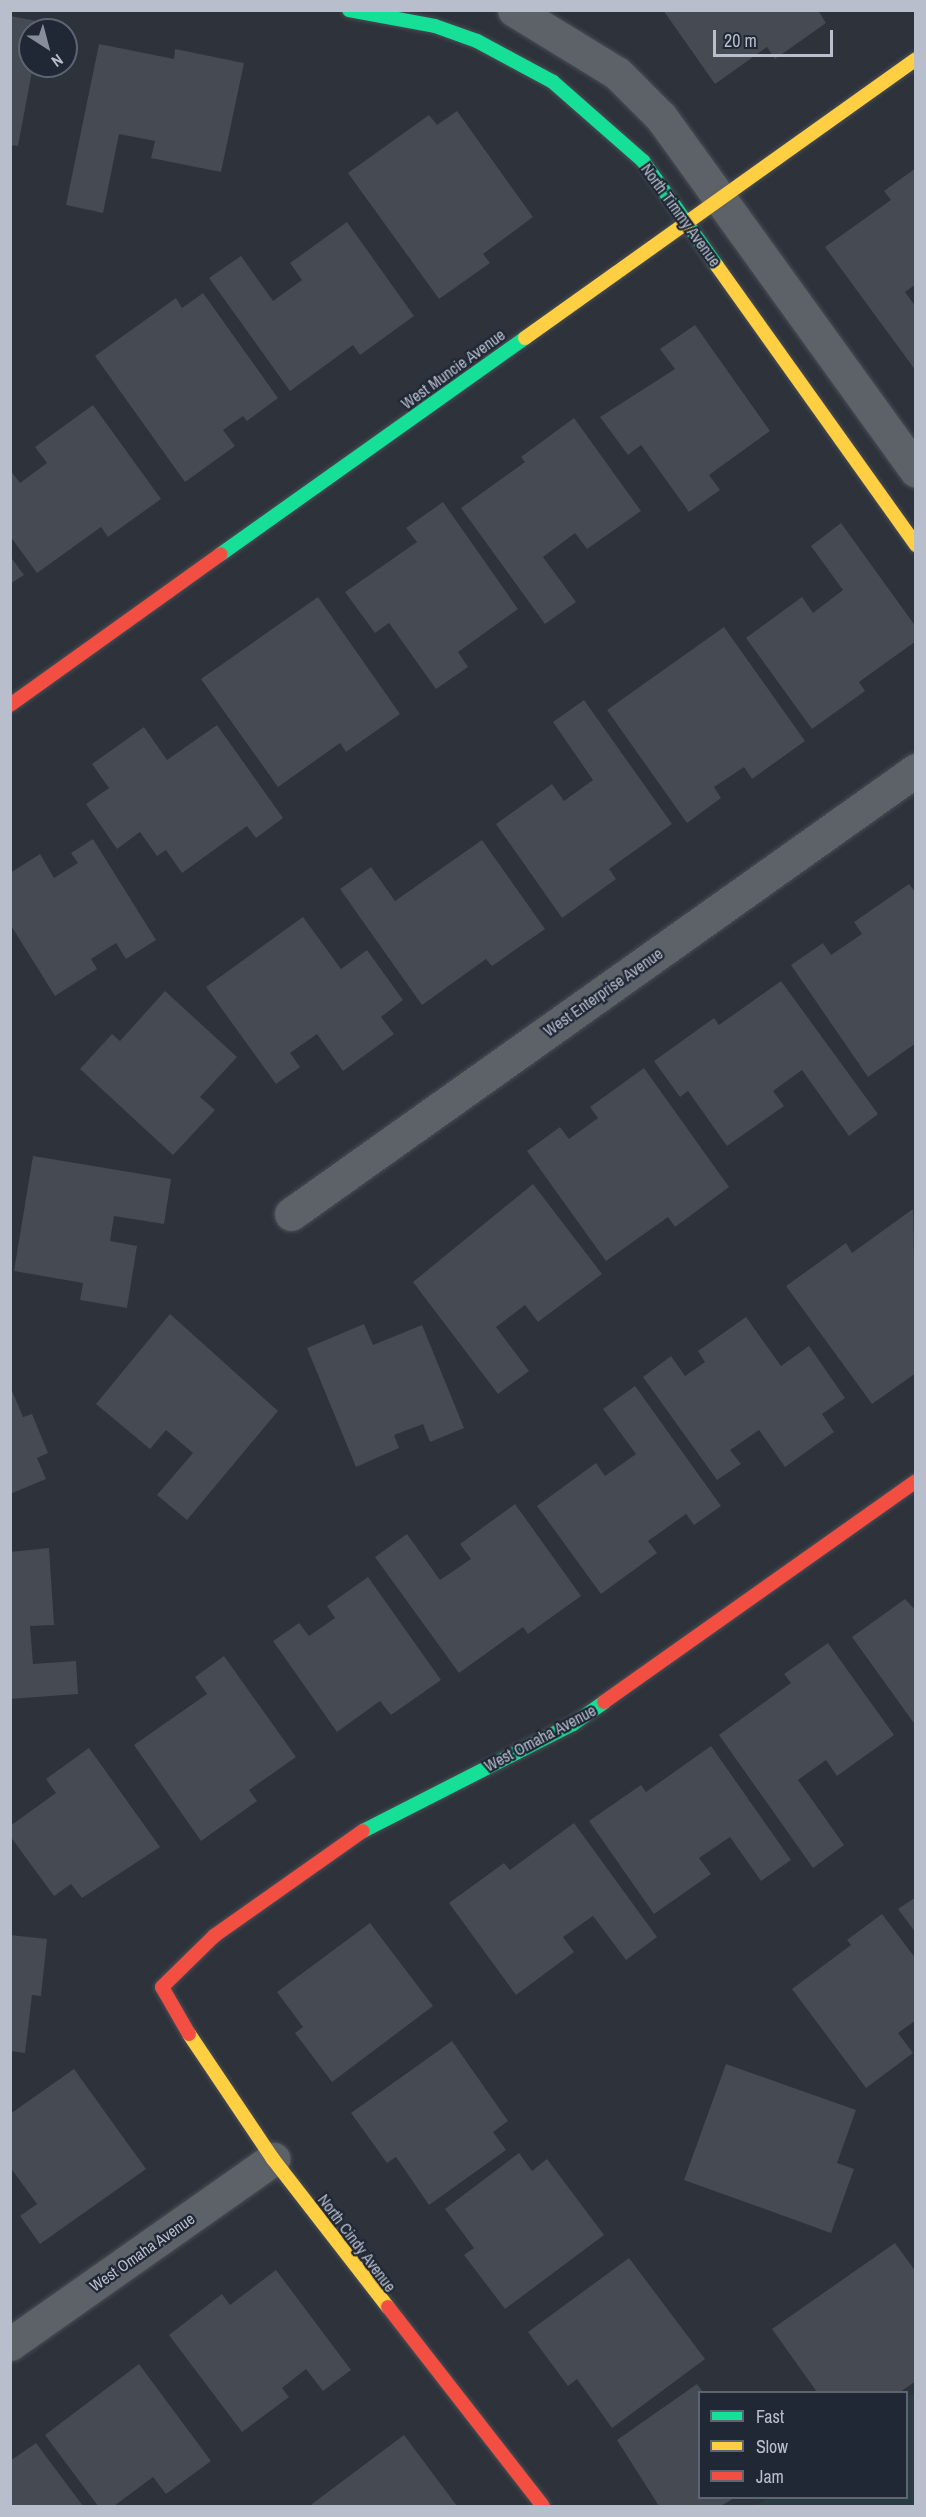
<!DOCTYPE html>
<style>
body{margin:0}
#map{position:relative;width:926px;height:2517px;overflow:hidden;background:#2d323b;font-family:"Archivo Narrow",sans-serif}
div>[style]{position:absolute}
.green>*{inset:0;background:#2a3c41}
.building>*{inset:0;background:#464a52}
.roads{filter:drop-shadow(0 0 2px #494d53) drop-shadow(0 0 2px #494d53)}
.street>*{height:33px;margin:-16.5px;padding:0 16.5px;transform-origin:16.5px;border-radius:16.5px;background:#5d6168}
.fast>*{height:14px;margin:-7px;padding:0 7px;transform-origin:7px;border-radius:7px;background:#16e098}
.slow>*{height:14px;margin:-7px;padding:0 7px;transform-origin:7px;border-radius:7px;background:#ffcf43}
.jam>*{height:14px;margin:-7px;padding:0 7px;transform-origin:7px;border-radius:7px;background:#f24e42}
span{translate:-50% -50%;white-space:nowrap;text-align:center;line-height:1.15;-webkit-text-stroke:4.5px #202836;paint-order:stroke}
.street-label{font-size:16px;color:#b8becb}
.frame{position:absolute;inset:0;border:12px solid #b8becb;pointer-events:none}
.legend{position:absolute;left:698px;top:2391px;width:210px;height:108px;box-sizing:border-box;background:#202836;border:2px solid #5d6472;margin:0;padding:8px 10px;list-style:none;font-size:18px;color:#b8becb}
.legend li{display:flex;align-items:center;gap:12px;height:30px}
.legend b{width:30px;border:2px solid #5d6472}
.north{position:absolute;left:18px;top:18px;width:60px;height:60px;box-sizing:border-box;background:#202836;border:2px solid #5d6472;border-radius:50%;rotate:144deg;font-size:16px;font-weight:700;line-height:24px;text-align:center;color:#b8becb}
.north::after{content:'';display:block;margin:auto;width:21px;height:27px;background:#878d99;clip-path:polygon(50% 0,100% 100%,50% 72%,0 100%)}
.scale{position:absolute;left:713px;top:30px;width:120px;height:27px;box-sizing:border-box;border:3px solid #b8becb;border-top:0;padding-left:8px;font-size:18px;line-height:21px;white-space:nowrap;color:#b8becb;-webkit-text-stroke:4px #202836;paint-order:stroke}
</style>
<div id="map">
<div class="green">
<div style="clip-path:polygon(915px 2392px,915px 2506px,755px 2506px,768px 2498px,906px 2498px,907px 2398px)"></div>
</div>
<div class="building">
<div style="clip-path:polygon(663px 10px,818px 10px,826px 23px,775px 59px,767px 47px,715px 84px)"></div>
<div style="clip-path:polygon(10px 16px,42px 22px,40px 30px,30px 30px,33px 66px,18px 146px,10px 145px)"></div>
<div style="clip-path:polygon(99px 44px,174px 59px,175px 49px,244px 63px,221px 172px,151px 158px,155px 141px,119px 134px,103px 213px,66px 205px)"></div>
<div style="clip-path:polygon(457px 111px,533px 217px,483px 254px,490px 263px,439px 299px,348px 173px,429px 115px,437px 125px)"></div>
<div style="clip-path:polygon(916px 168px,916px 284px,905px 292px,916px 307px,916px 371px,825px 247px,891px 200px,884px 191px)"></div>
<div style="clip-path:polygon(347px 222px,414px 316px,360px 355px,353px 345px,290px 391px,209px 278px,241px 256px,273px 301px,302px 280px,290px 263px)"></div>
<div style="clip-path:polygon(203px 293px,278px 398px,247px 421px,243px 416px,223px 430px,235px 446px,185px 482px,95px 356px,176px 298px,182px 308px)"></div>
<div style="clip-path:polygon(695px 325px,770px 431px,709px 475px,720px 490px,689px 512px,641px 445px,628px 455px,600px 417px,675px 369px,660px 349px)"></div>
<div style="clip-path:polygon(93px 405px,161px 499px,108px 537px,101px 527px,37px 573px,10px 536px,10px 470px,20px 483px,47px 463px,35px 447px)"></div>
<div style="clip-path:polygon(574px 418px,641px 511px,587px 549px,575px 533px,543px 557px,576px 602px,545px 624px,461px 508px,525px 462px,521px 457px)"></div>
<div style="clip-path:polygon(443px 502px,518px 609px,458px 652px,468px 667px,436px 689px,389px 623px,375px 633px,345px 592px,417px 542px,406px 528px)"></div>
<div style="clip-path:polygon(841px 523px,916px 627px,916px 641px,859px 682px,865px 691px,812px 729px,746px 638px,802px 597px,813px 613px,843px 590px,811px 546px)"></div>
<div style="clip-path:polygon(10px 556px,24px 575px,10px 584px)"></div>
<div style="clip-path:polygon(318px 597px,400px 714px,346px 752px,340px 743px,278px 787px,201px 679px)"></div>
<div style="clip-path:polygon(724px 627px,805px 741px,752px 779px,744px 767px,714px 787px,721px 798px,687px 823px,607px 710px)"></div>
<div style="clip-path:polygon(584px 700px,672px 824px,609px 869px,616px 879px,562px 918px,496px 824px,552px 784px,564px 801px,593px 780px,553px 722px)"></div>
<div style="clip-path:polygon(217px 725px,283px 818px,256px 838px,247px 826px,182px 873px,166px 850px,157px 856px,140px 832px,117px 849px,86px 804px,109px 788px,92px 764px,144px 727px,167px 760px)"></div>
<div style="clip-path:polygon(93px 839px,156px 940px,126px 959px,116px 943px,91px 959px,97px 969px,55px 996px,10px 924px,10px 873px,40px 854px,54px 878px,78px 863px,71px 853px)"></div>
<div style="clip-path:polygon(482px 840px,545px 929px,492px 966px,486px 959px,422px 1005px,340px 889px,371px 867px,395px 901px)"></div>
<div style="clip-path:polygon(909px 884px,916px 893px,916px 1043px,868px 1077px,791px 965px,823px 943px,831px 955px,862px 934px,854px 922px)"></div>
<div style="clip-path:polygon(303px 917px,341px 969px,367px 950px,403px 1000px,381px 1017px,394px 1034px,343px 1071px,317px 1034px,290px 1053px,300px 1067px,276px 1084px,206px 987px)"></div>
<div style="clip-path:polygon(781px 981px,878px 1114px,849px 1136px,802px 1070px,773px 1091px,784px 1106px,727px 1146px,688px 1091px,680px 1097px,654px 1061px,714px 1018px,719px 1025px)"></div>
<div style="clip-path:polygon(165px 991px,237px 1057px,200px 1097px,215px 1110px,173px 1155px,80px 1069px,112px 1034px,120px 1041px)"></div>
<div style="clip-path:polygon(644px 1068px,729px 1187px,675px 1227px,668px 1217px,606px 1261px,527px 1151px,560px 1127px,569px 1139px,598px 1118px,590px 1107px)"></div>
<div style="clip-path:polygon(33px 1156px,171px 1179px,164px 1224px,114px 1216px,110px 1241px,137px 1246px,127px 1308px,80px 1300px,83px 1283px,14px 1271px)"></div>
<div style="clip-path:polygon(533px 1184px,602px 1274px,538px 1322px,525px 1305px,496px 1327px,529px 1371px,498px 1394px,413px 1282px)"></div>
<div style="clip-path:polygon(913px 1209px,916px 1373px,872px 1404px,786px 1286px,846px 1243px,852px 1253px)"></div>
<div style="clip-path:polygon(170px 1314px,278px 1411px,187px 1520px,157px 1495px,193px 1453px,166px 1430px,150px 1449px,96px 1404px)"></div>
<div style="clip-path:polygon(746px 1317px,781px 1366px,809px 1346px,845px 1398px,822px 1414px,834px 1432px,785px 1467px,759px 1430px,730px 1450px,741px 1464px,717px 1480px,643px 1377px,671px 1356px,685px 1376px,705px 1362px,698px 1351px)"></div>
<div style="clip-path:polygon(364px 1324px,373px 1345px,422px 1325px,464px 1428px,430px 1442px,423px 1424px,394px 1435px,399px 1448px,356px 1467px,307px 1348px)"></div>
<div style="clip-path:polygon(10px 1386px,23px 1417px,32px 1414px,48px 1453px,37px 1458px,46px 1479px,10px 1494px)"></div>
<div style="clip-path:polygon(635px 1386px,721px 1506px,694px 1525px,686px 1514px,648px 1541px,657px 1553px,601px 1594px,537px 1506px,596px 1463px,605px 1476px,636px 1454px,603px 1409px)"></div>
<div style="clip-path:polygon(515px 1504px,581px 1596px,528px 1634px,523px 1627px,459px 1673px,375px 1557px,407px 1534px,440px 1580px,471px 1559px,460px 1544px)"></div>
<div style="clip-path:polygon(49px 1548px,54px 1625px,30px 1626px,33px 1664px,76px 1661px,78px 1694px,10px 1699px,10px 1552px)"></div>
<div style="clip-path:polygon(368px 1577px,441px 1680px,391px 1715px,380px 1701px,337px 1732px,273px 1641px,299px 1623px,309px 1636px,335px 1618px,327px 1606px)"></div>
<div style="clip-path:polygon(905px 1599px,916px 1611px,916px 1726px,852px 1637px)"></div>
<div style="clip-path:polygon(828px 1643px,894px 1735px,837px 1776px,826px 1760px,798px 1780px,844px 1845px,813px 1868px,719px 1735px,791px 1683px,784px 1674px)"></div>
<div style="clip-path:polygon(224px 1656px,296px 1757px,249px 1790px,257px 1801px,201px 1841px,134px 1745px,207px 1694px,195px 1677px)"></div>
<div style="clip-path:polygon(711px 1746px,791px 1860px,761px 1881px,730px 1837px,699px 1858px,711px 1874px,654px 1914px,589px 1821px,641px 1785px,646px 1792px)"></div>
<div style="clip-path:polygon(89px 1748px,160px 1847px,82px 1898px,71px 1884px,54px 1896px,10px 1836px,10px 1826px,56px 1793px,46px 1779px)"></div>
<div style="clip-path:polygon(574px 1823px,657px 1937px,626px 1960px,593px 1916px,563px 1937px,574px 1952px,516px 1995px,449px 1903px,504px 1863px,510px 1870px)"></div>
<div style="clip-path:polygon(916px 1897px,916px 1933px,898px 1909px)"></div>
<div style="clip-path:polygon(882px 1914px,916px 1959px,916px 2020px,898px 2033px,913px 2053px,866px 2088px,792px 1989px,851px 1945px,847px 1940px)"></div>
<div style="clip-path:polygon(370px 1923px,433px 2006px,332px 2082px,295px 2033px,303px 2027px,277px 1992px)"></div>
<div style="clip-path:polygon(10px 1935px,47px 1939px,41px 1996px,32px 1995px,25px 2053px,10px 2051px)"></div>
<div style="clip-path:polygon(452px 2041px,508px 2121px,493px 2132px,506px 2150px,429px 2205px,396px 2157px,387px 2163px,351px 2113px)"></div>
<div style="clip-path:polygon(726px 2064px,856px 2110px,837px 2163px,854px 2169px,831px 2233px,684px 2180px)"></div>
<div style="clip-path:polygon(74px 2069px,146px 2169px,40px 2244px,20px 2216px,37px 2204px,10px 2167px,10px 2114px)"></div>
<div style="clip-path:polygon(519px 2153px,532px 2171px,547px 2159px,604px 2235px,505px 2309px,464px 2255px,474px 2248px,445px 2209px)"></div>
<div style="clip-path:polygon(895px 2243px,916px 2272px,916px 2381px,900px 2392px,817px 2392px,772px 2329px)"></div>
<div style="clip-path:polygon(629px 2258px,705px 2359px,612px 2428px,577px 2379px,568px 2386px,528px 2332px)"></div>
<div style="clip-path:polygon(276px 2270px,351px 2370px,323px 2391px,306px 2369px,282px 2388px,289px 2397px,242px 2432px,169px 2335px,222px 2294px,230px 2305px)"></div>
<div style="clip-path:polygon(139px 2364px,211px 2461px,166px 2494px,153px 2477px,114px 2506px,98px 2506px,45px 2435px)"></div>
<div style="clip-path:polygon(697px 2384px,703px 2392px,700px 2498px,734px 2498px,721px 2506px,659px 2506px,617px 2440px)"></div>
<div style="clip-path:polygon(404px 2435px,457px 2506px,313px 2506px,312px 2504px)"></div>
<div style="clip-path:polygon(36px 2443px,83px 2506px,10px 2506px,10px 2461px)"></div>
</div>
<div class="roads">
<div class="street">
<div style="left:514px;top:10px;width:121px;rotate:31.5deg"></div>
<div style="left:617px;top:73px;width:62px;rotate:45deg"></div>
<div style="left:661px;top:117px;width:436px;rotate:54.2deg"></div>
<div style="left:291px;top:1214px;width:767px;rotate:-35.39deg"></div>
<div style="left:10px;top:2344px;width:322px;rotate:-35.1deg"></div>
</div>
<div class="fast">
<div style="left:349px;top:10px;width:87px;rotate:10.5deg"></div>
<div style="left:435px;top:26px;width:45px;rotate:19.7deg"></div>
<div style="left:477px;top:41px;width:86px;rotate:28.3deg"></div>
<div style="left:553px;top:82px;width:120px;rotate:41.3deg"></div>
<div style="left:643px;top:161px;width:128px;rotate:54.8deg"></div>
<div style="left:221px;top:554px;width:373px;rotate:-35.4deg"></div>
<div style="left:363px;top:1831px;width:236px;rotate:-27deg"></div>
<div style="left:573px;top:1724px;width:38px;rotate:-35deg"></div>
</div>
<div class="slow">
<div style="left:717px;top:266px;width:343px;rotate:54.5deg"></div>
<div style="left:525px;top:338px;width:480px;rotate:-35.5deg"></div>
<div style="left:189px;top:2034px;width:151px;rotate:56.1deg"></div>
<div style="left:273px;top:2159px;width:187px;rotate:52.2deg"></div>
</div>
<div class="jam">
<div style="left:10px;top:705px;width:259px;rotate:-35.6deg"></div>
<div style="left:604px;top:1702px;width:382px;rotate:-35.3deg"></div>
<div style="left:189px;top:2034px;width:54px;rotate:-119.9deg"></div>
<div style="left:162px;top:1987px;width:73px;rotate:-44.4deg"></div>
<div style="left:214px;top:1936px;width:182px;rotate:-35.2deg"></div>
<div style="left:388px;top:2307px;width:252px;rotate:52.1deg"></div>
</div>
</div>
<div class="street-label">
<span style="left:681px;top:215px;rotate:54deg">North Timmy Avenue</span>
<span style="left:453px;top:369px;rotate:-36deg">West Muncie Avenue</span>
<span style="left:603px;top:992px;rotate:-35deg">West Enterprise Avenue</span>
<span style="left:540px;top:1738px;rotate:-28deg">West Omaha Avenue</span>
<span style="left:357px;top:2243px;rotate:53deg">North Cindy Avenue</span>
<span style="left:142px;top:2252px;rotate:-35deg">West Omaha Avenue</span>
</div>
<div class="frame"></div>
<ul class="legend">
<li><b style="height:8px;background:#16e098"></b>Fast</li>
<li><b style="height:8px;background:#ffcf43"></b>Slow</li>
<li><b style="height:8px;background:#f24e42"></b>Jam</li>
</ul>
<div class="north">N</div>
<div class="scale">20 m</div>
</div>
